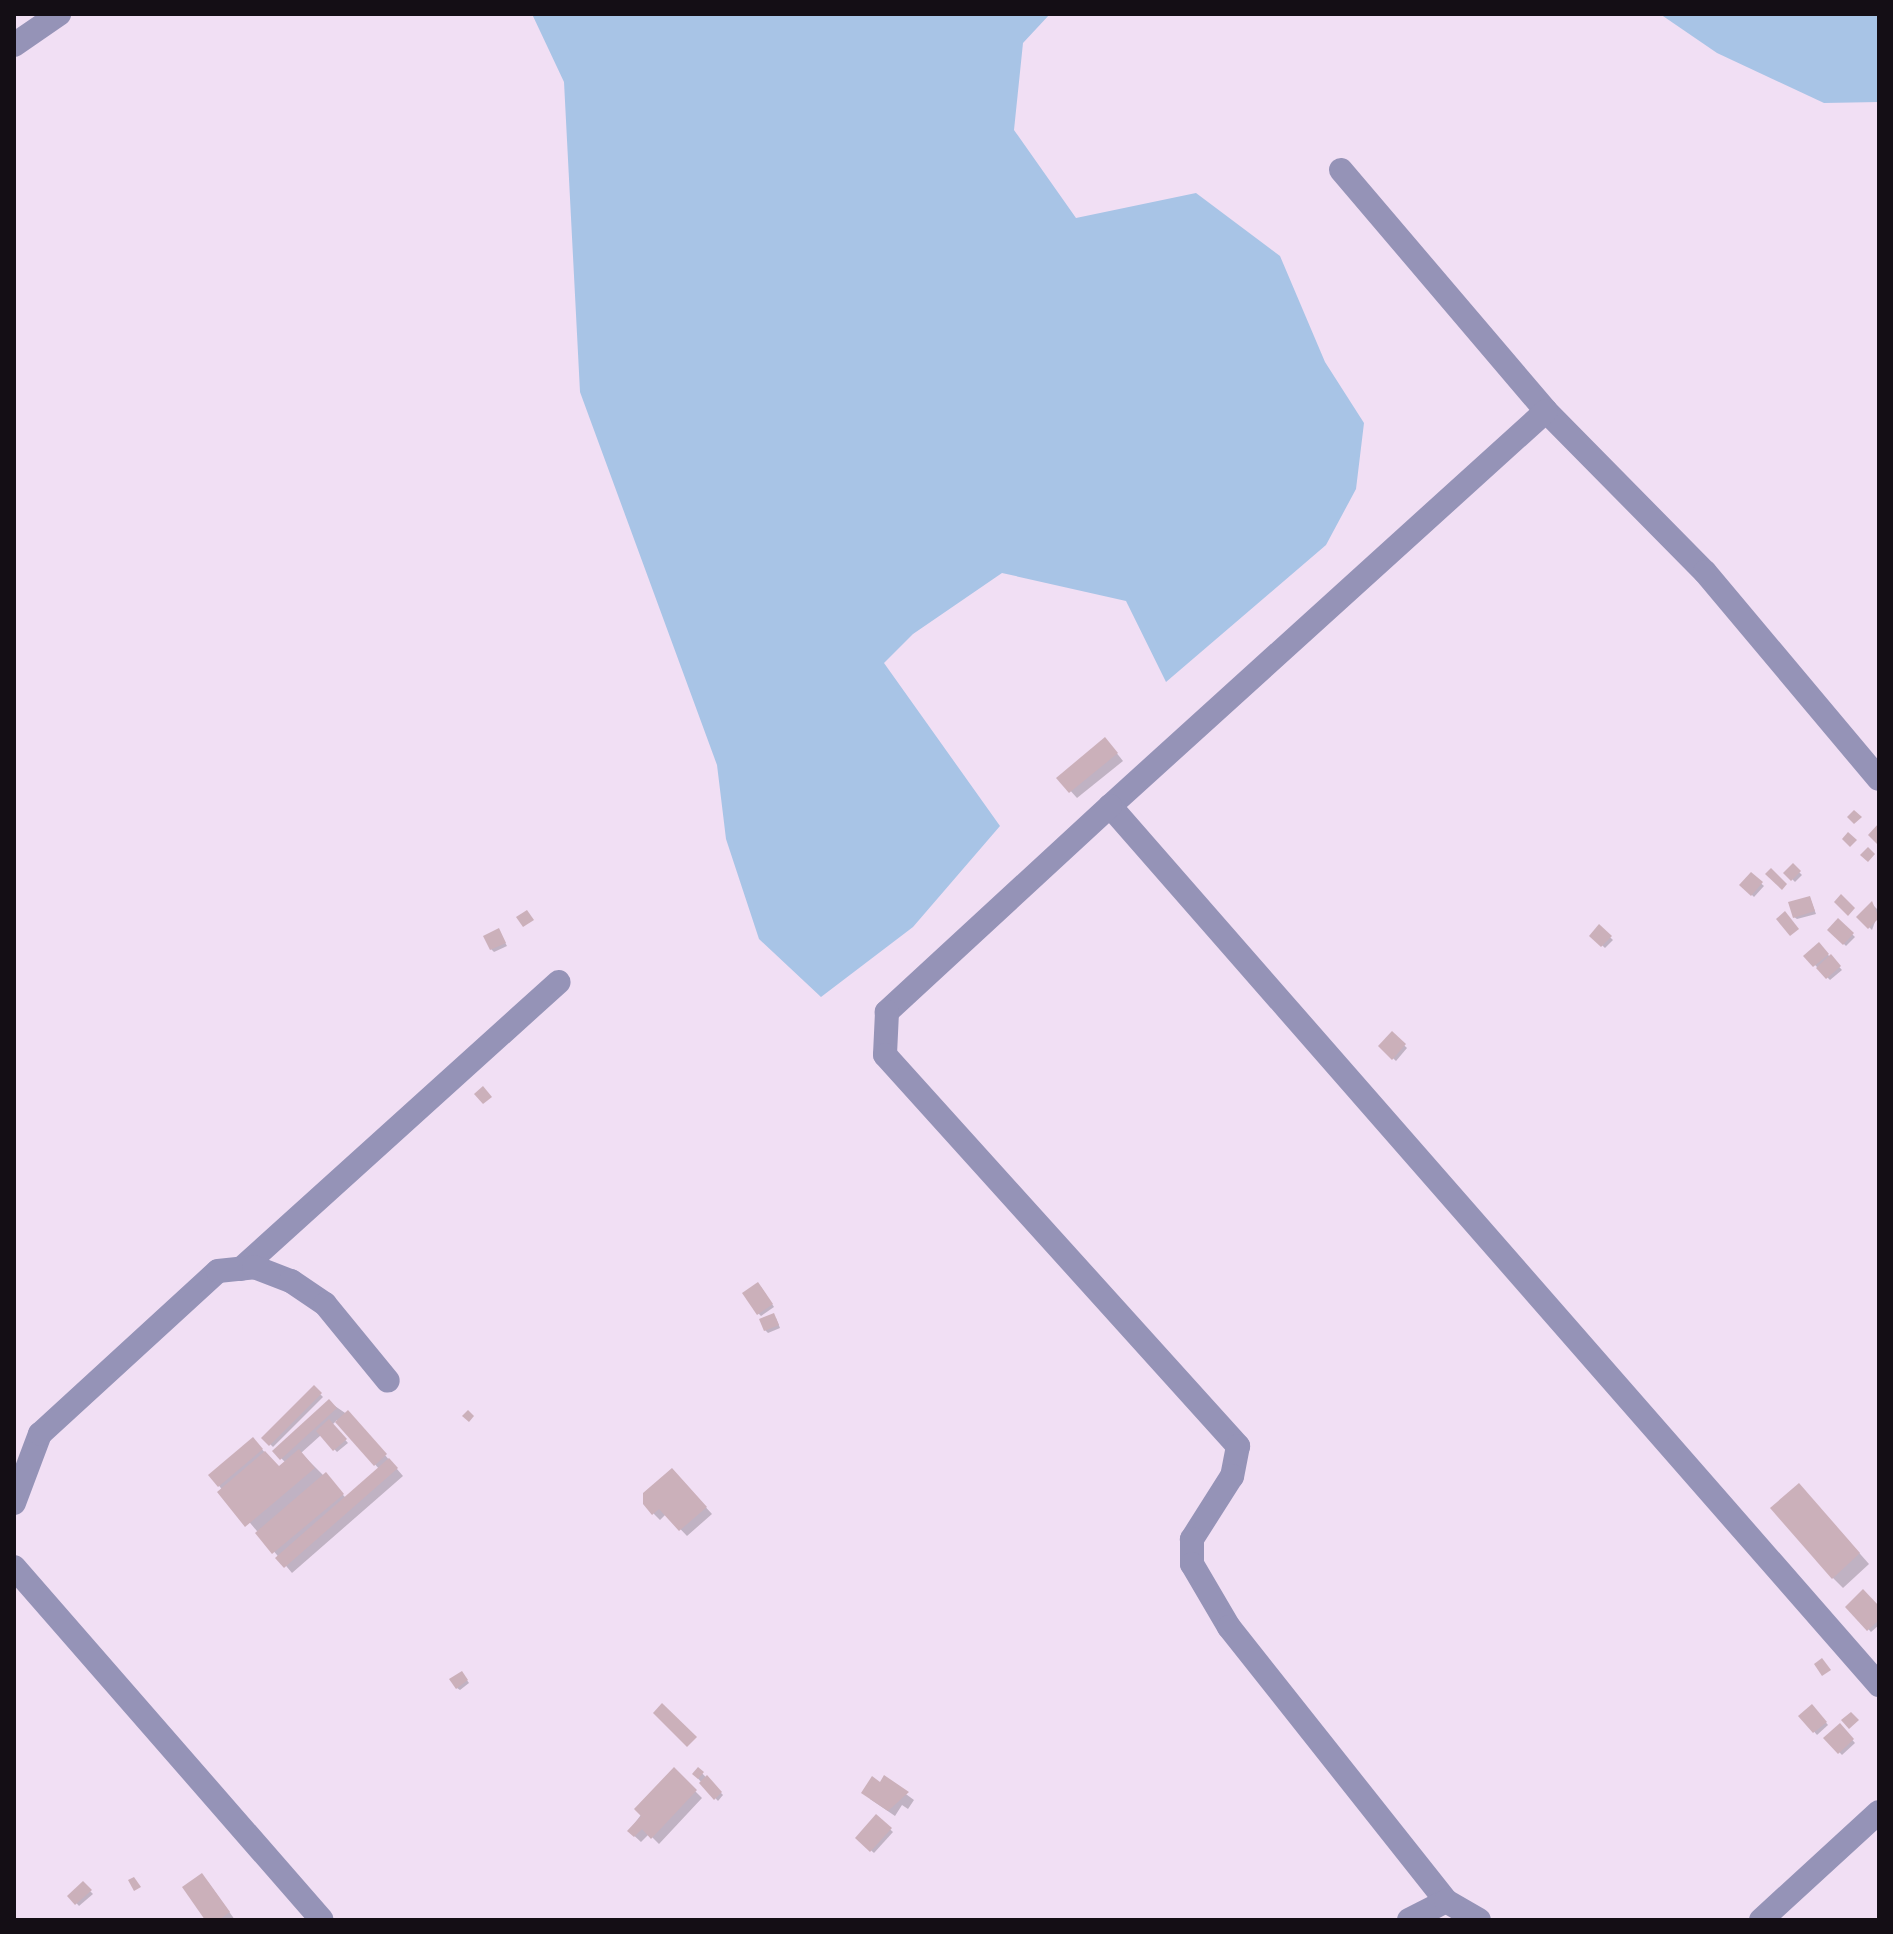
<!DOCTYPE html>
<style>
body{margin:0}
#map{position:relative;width:1893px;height:1934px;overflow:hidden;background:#f1dff4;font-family:"Noto Sans",sans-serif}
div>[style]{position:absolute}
.water>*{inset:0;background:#a8c4e6}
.shadow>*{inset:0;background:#0003}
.building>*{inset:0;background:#cbb0ba}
.minor>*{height:24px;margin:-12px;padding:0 12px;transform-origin:12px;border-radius:12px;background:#9593b7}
span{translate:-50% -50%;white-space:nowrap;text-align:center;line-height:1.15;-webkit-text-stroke:6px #fff;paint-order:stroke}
.frame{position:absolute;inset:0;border:16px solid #140e15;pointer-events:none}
</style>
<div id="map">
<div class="water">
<div style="clip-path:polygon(532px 14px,1050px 14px,1023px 43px,1014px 130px,1076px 218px,1196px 193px,1280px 256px,1325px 362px,1364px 423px,1356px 489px,1326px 545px,1166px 682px,1126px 601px,1002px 573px,913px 634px,884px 663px,1000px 826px,913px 927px,821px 997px,759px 939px,726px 839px,717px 765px,580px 392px,564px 82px)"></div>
<div style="clip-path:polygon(1660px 14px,1879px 14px,1879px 102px,1824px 103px,1717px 53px)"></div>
</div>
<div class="shadow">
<div style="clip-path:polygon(1111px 746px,1123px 761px,1077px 798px,1059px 778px)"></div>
<div style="clip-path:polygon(1793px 866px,1802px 875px,1795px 882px,1786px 873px)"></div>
<div style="clip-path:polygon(1751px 875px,1764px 886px,1754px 897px,1742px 885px)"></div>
<div style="clip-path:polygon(1810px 898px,1816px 914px,1797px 919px,1794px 917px)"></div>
<div style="clip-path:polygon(1872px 904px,1879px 911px,1872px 930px,1859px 917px)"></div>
<div style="clip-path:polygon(1838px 921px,1855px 937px,1846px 946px,1830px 930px)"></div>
<div style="clip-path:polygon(1599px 927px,1613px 940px,1605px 948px,1592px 936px)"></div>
<div style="clip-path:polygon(499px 931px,507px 946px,494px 952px,491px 949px)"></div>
<div style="clip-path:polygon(1819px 945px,1842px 970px,1830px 980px,1806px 956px)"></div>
<div style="clip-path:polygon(1392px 1034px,1407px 1048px,1396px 1061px,1380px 1046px)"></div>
<div style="clip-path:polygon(761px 1287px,774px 1307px,761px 1316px,758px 1313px)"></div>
<div style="clip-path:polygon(776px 1318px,780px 1328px,768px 1333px,765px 1330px)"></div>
<div style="clip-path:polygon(314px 1388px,323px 1397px,273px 1447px,264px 1438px)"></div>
<div style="clip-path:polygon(evenodd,329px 1402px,354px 1419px,403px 1476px,292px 1573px,210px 1475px,259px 1446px,279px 1468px,286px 1463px,274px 1451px,329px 1402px,337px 1420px,379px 1469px,346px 1498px,301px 1453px,321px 1435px,337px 1452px,348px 1443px,332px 1425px,337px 1420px)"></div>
<div style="clip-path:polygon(678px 1477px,712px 1514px,687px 1536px,666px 1514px,660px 1520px,654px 1514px,646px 1494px)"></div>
<div style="clip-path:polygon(1809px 1496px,1869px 1564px,1843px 1588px,1833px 1578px)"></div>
<div style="clip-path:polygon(1848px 1607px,1879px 1609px,1879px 1625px,1871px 1632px)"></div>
<div style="clip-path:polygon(464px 1676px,469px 1683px,460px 1690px,457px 1688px)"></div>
<div style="clip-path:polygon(1812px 1706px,1828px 1725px,1817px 1735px,1801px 1716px)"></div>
<div style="clip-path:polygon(1840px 1726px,1855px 1743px,1842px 1755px,1826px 1738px)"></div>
<div style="clip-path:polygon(698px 1769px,723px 1795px,718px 1801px,694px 1774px)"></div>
<div style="clip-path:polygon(674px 1770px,702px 1798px,659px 1844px,649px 1834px,641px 1842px,629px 1831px)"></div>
<div style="clip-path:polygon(884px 1778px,914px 1800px,908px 1809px,902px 1805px,895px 1816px,870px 1799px)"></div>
<div style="clip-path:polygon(876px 1817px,893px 1832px,874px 1853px,857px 1838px)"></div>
<div style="clip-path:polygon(208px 1882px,235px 1920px,207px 1920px)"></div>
<div style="clip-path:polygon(83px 1884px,93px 1894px,79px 1906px,70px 1896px)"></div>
</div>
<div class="building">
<div style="clip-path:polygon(1105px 737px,1118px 753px,1069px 793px,1056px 778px)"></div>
<div style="clip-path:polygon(1854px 810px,1862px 817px,1854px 824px,1847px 817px)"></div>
<div style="clip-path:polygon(1879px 823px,1879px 846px,1868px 835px)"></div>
<div style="clip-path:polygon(1848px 832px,1857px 840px,1850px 847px,1842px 839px)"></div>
<div style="clip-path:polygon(1868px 847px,1875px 854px,1868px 862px,1860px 855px)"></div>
<div style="clip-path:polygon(1793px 863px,1801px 871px,1791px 881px,1783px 873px)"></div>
<div style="clip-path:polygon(1771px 868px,1787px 884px,1782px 890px,1765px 874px)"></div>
<div style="clip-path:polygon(1751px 872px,1763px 882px,1751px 896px,1739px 885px)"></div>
<div style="clip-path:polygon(1841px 894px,1855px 908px,1848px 916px,1834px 902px)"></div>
<div style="clip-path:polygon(1810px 896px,1815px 911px,1793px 918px,1788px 902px)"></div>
<div style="clip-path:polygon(1872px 901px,1879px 918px,1868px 929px,1856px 917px)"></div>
<div style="clip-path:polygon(527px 910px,534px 920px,523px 927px,516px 917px)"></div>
<div style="clip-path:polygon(1785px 911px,1799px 929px,1790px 936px,1776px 919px)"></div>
<div style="clip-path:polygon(1838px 918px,1854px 933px,1843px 945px,1827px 930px)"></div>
<div style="clip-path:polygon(1599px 924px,1612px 936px,1601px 947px,1589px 936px)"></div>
<div style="clip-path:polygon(499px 928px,506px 943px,490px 950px,483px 936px)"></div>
<div style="clip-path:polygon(1819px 942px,1829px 954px,1813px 967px,1803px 956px)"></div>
<div style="clip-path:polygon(1831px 954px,1841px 966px,1826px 979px,1816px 968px)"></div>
<div style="clip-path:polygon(1392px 1031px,1406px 1044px,1392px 1060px,1378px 1046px)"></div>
<div style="clip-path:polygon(483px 1086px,492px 1097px,483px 1104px,474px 1094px)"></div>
<div style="clip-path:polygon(758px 1282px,773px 1304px,757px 1315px,742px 1293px)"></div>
<div style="clip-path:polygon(774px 1313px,779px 1325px,764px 1331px,759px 1319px)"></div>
<div style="clip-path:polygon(314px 1385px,322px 1393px,269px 1446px,261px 1438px)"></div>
<div style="clip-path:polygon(329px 1399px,337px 1408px,280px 1460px,272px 1451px)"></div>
<div style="clip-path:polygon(348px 1410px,387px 1454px,374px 1466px,335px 1422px)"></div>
<div style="clip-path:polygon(468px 1410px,474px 1416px,469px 1422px,462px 1416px)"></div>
<div style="clip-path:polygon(329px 1419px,347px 1439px,333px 1451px,316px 1431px)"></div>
<div style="clip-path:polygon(253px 1437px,263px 1449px,218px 1487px,208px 1475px)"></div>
<div style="clip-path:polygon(299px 1449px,315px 1468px,245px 1527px,217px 1492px,265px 1451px,279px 1466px)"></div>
<div style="clip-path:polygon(389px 1458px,398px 1468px,284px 1568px,275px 1558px)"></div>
<div style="clip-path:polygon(672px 1468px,707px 1507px,679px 1531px,659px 1509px,652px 1515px,643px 1504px,643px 1493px)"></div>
<div style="clip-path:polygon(326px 1472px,344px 1494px,272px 1554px,255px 1533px)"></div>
<div style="clip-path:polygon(1799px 1483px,1860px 1553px,1832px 1579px,1770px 1508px)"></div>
<div style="clip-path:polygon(1863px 1589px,1879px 1606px,1879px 1620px,1867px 1631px,1845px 1607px)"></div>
<div style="clip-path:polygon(1822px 1658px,1831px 1670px,1822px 1676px,1814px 1664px)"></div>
<div style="clip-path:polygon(462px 1671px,468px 1680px,456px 1689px,449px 1679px)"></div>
<div style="clip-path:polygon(662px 1703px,697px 1737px,687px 1747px,653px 1713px)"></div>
<div style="clip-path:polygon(1812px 1704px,1827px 1722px,1813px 1733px,1798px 1716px)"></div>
<div style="clip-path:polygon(1851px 1712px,1859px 1720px,1849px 1729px,1841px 1720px)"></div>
<div style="clip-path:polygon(1840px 1723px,1854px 1739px,1838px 1754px,1823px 1738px)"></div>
<div style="clip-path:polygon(674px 1767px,697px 1790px,651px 1839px,642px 1829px,634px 1837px,627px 1831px,641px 1816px,634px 1809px)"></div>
<div style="clip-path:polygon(698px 1767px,704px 1772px,698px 1779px,692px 1774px)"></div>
<div style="clip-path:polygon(707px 1775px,722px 1792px,714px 1800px,699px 1783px)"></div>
<div style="clip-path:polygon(884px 1775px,909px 1792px,888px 1811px,861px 1793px,872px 1776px,880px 1782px)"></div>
<div style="clip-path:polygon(876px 1814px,892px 1828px,870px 1852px,855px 1838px)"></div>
<div style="clip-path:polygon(202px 1873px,230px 1912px,219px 1920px,205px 1920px,182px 1887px)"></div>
<div style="clip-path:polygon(134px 1877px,141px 1887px,134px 1891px,128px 1880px)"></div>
<div style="clip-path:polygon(83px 1881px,92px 1890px,75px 1905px,67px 1896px)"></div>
</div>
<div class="minor">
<div style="left:14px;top:45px;width:55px;rotate:-34.6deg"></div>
<div style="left:1341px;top:170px;width:316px;rotate:49.6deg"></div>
<div style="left:1546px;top:411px;width:226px;rotate:45.4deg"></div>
<div style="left:1705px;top:572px;width:270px;rotate:50deg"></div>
<div style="left:1546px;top:411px;width:588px;rotate:137.82deg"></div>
<div style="left:1110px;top:806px;width:1168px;rotate:48.82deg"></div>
<div style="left:1110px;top:806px;width:304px;rotate:137.3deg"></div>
<div style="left:887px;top:1012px;width:43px;rotate:92.7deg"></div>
<div style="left:885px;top:1055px;width:527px;rotate:47.92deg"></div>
<div style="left:1238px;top:1446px;width:31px;rotate:101deg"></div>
<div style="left:1232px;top:1476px;width:75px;rotate:122.4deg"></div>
<div style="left:1192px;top:1539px;width:25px;rotate:90deg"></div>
<div style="left:1192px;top:1564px;width:73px;rotate:59.6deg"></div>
<div style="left:1229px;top:1627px;width:350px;rotate:51.6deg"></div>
<div style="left:241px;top:1269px;width:428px;rotate:-42.1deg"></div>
<div style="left:14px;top:1503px;width:74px;rotate:-69.4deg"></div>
<div style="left:40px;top:1434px;width:241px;rotate:-42.5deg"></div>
<div style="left:218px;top:1271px;width:36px;rotate:-6deg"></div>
<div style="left:254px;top:1267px;width:40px;rotate:21deg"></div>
<div style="left:291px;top:1281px;width:41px;rotate:34.1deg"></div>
<div style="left:325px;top:1304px;width:99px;rotate:50.7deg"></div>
<div style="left:14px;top:1567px;width:468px;rotate:48.9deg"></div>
<div style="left:1409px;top:1920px;width:42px;rotate:-27.2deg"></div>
<div style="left:1446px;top:1901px;width:38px;rotate:30deg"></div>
<div style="left:1761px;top:1920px;width:160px;rotate:-42.5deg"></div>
</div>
<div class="frame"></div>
</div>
